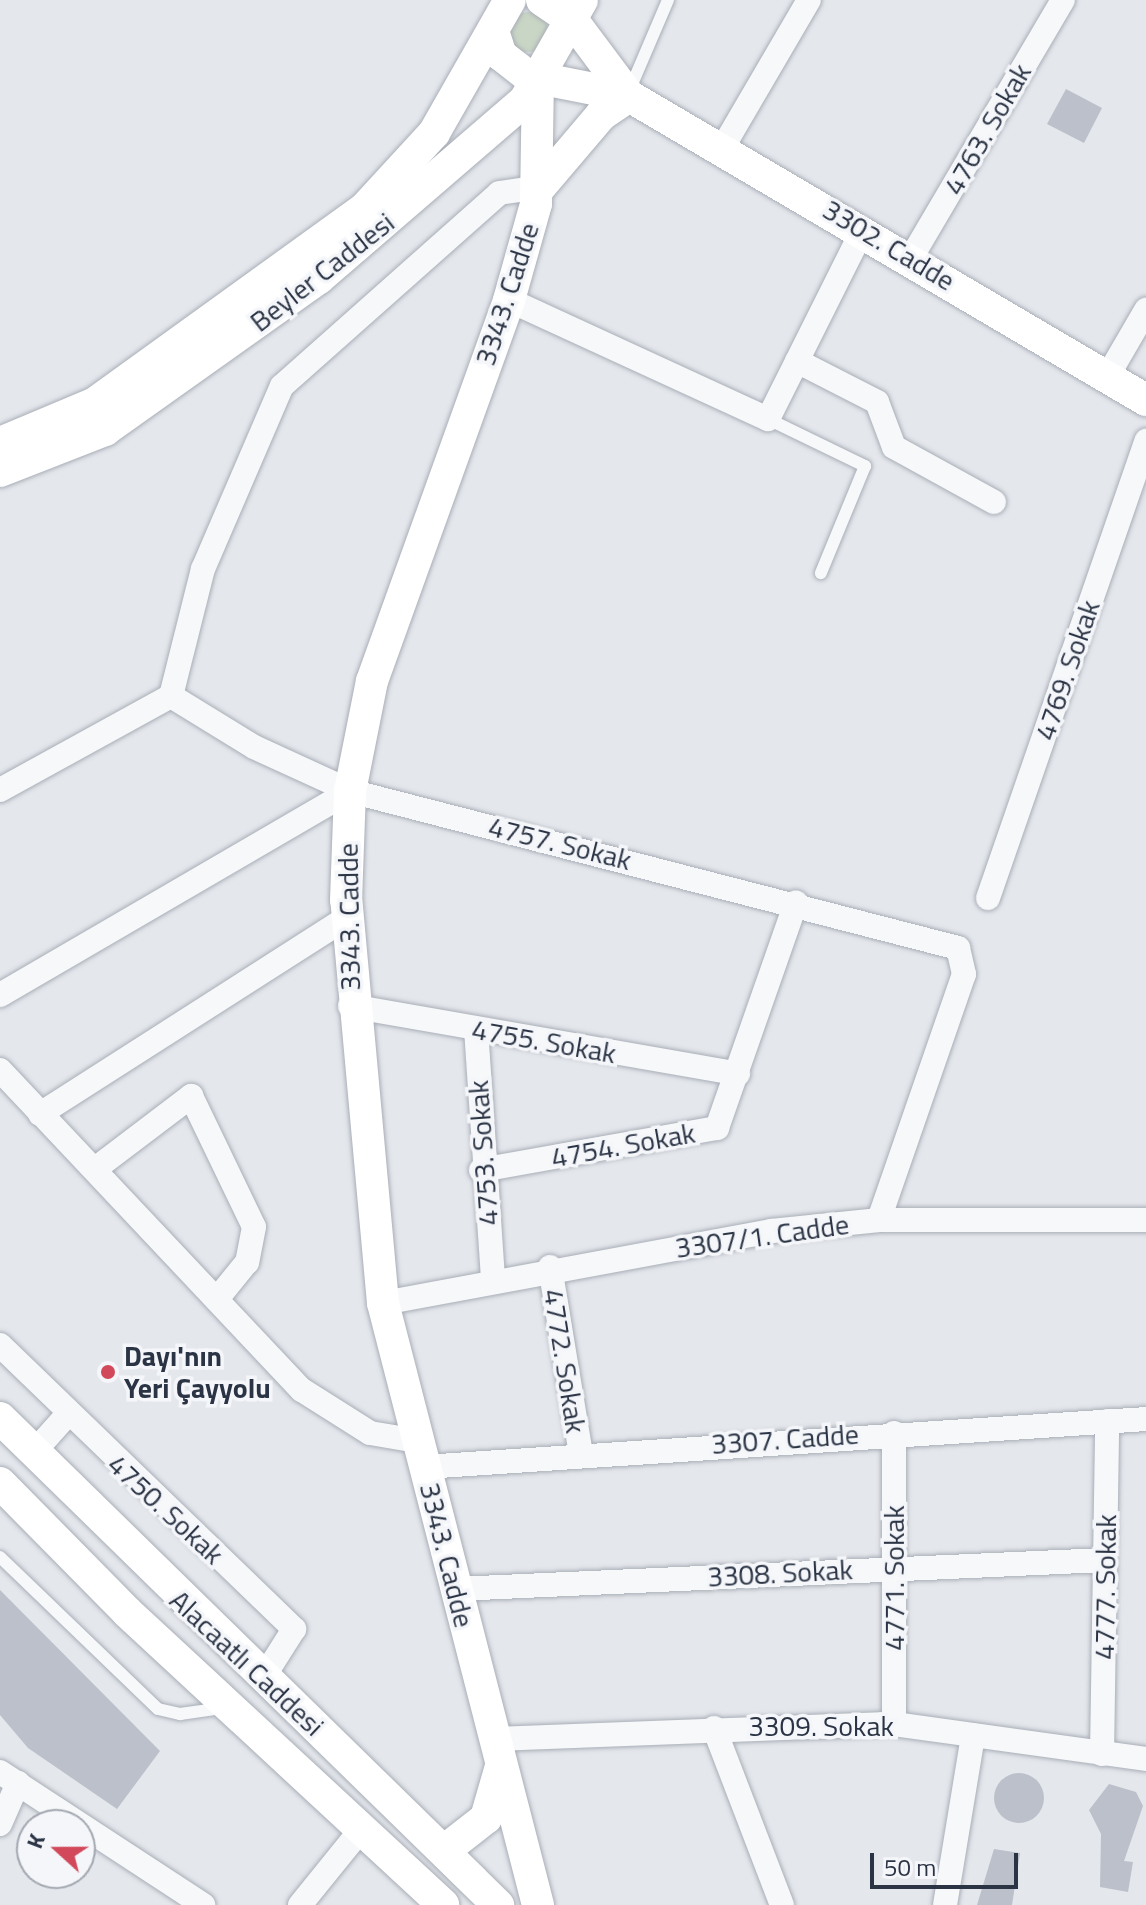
<!DOCTYPE html>
<meta charset="utf-8">
<style>
body{margin:0}
#map{position:relative;width:1146px;height:1905px;overflow:hidden;background:#e4e7ec;font-family:"Titillium Web",sans-serif}
div>[style]{position:absolute}
.green>*{inset:0;background:#c9d6c5}
.round{border-radius:50%}
.building>*{inset:0;background:#bbc0ca}
.roads{filter:drop-shadow(0 0 2px #a9aeb7) drop-shadow(0 0 2px #a9aeb7)}
.lane>*{height:12px;margin:-6px;padding:0 6px;transform-origin:6px;border-radius:6px;background:#f7f8fa}
.street>*{height:24px;margin:-12px;padding:0 12px;transform-origin:12px;border-radius:12px;background:#f7f8fa}
.secondary>*{height:32px;margin:-16px;padding:0 16px;transform-origin:16px;border-radius:16px;background:#fff}
.dots>*{width:22px;height:22px;translate:-50% -50%;box-sizing:border-box;border:4px solid #f4f6f9;border-radius:50%}
span{translate:-50% -50%;white-space:nowrap;text-align:center;line-height:1.15;-webkit-text-stroke:7px #f4f6f9;paint-order:stroke}
.street-label{font-size:28px;color:#2b3445}
.poi-label{font-size:28px;color:#2b3445;font-weight:700}
.left{translate:0 -50%;text-align:left}
.north{position:absolute;left:16px;top:1809px;width:80px;height:80px;box-sizing:border-box;background:#f4f6f9;border:2px solid #a4a8b1;border-radius:50%;rotate:291deg;font-size:22px;font-weight:700;line-height:32px;text-align:center;color:#2b3445}
.north::after{content:'';display:block;margin:auto;width:28px;height:36px;background:#d1495b;clip-path:polygon(50% 0,100% 100%,50% 72%,0 100%)}
.scale{position:absolute;left:870px;top:1853px;width:148px;height:36px;box-sizing:border-box;border:4px solid #2b3445;border-top:0;padding-left:10px;font-size:24px;line-height:28px;white-space:nowrap;color:#2b3445;-webkit-text-stroke:6px #f4f6f9;paint-order:stroke}
</style>
<div id="map">
<div class="green">
<div class="round" style="left:508px;top:12px;width:40px;height:40px"></div>
</div>
<div class="building">
<div style="clip-path:polygon(1066px 89px,1102px 108px,1084px 143px,1047px 124px)"></div>
<div style="clip-path:polygon(0 1590px,160px 1751px,117px 1809px,28px 1748px,0 1715px)"></div>
<div class="round" style="left:994px;top:1773px;width:50px;height:50px"></div>
<div style="clip-path:polygon(1109px 1784px,1136px 1792px,1143px 1806px,1124px 1861px,1133px 1862px,1128px 1892px,1100px 1887px,1101px 1834px,1089px 1810px)"></div>
<div style="clip-path:polygon(994px 1849px,1020px 1853px,1012px 1905px,977px 1905px)"></div>
</div>
<div class="roads">
<div class="lane">
<div style="left:630px;top:89px;width:97px;rotate:-66.9deg"></div>
<div style="left:768px;top:419px;width:108px;rotate:25.9deg"></div>
<div style="left:865px;top:466px;width:116px;rotate:112.4deg"></div>
<div style="left:0;top:1557px;width:219px;rotate:43.9deg"></div>
<div style="left:158px;top:1709px;width:23px;rotate:13deg"></div>
<div style="left:180px;top:1714px;width:42px;rotate:-8.1deg"></div>
</div>
<div class="street">
<div style="left:723px;top:147px;width:170px;rotate:-59.7deg"></div>
<div style="left:911px;top:258px;width:299px;rotate:-59.5deg"></div>
<div style="left:509px;top:300px;width:285px;rotate:24.7deg"></div>
<div style="left:768px;top:419px;width:212px;rotate:-63.4deg"></div>
<div style="left:797px;top:361px;width:90px;rotate:27.1deg"></div>
<div style="left:877px;top:402px;width:48px;rotate:69.3deg"></div>
<div style="left:894px;top:447px;width:114px;rotate:28.8deg"></div>
<div style="left:1107px;top:377px;width:78px;rotate:-59.8deg"></div>
<div style="left:171px;top:696px;width:97px;rotate:31.6deg"></div>
<div style="left:254px;top:747px;width:106px;rotate:24.6deg"></div>
<div style="left:350px;top:791px;width:628px;rotate:14.48deg"></div>
<div style="left:958px;top:948px;width:27px;rotate:77deg"></div>
<div style="left:964px;top:974px;width:260px;rotate:109.1deg"></div>
<div style="left:0;top:790px;width:195px;rotate:-28.8deg"></div>
<div style="left:171px;top:696px;width:131px;rotate:-75.9deg"></div>
<div style="left:203px;top:569px;width:199px;rotate:-66.7deg"></div>
<div style="left:282px;top:386px;width:290px;rotate:-41.6deg"></div>
<div style="left:499px;top:193px;width:41px;rotate:-8.3deg"></div>
<div style="left:988px;top:898px;width:484px;rotate:-70.9deg"></div>
<div style="left:0;top:995px;width:405px;rotate:-30.2deg"></div>
<div style="left:350px;top:1006px;width:394px;rotate:9.9deg"></div>
<div style="left:476px;top:1029px;width:249px;rotate:86.1deg"></div>
<div style="left:0;top:1070px;width:440px;rotate:46.7deg"></div>
<div style="left:302px;top:1390px;width:80px;rotate:32.3deg"></div>
<div style="left:370px;top:1433px;width:49px;rotate:9.5deg"></div>
<div style="left:40px;top:1114px;width:363px;rotate:-32.6deg"></div>
<div style="left:95px;top:1169px;width:121px;rotate:-37.2deg"></div>
<div style="left:191px;top:1096px;width:145px;rotate:64.3deg"></div>
<div style="left:254px;top:1227px;width:36px;rotate:101deg"></div>
<div style="left:247px;top:1262px;width:48px;rotate:129deg"></div>
<div style="left:481px;top:1170px;width:240px;rotate:-10.1deg"></div>
<div style="left:717px;top:1128px;width:239px;rotate:-70.7deg"></div>
<div style="left:550px;top:1267px;width:191px;rotate:80.6deg"></div>
<div style="left:383px;top:1303px;width:395px;rotate:-10.5deg"></div>
<div style="left:771px;top:1231px;width:109px;rotate:-5.8deg"></div>
<div style="left:879px;top:1220px;width:267px"></div>
<div style="left:0;top:1345px;width:409px;rotate:44deg"></div>
<div style="left:294px;top:1629px;width:58px;rotate:122.3deg"></div>
<div style="left:894px;top:1433px;width:291px;rotate:90deg"></div>
<div style="left:33px;top:1453px;width:51px;rotate:-48.2deg"></div>
<div style="left:424px;top:1467px;width:724px;rotate:-3.8deg"></div>
<div style="left:456px;top:1589px;width:650px;rotate:-2.56deg"></div>
<div style="left:714px;top:1728px;width:190px;rotate:69deg"></div>
<div style="left:495px;top:1739px;width:399px;rotate:-2.2deg"></div>
<div style="left:894px;top:1724px;width:254px;rotate:7.9deg"></div>
<div style="left:1102px;top:1754px;width:333px;rotate:-89.1deg"></div>
<div style="left:0;top:1772px;width:243px;rotate:33.2deg"></div>
<div style="left:0;top:1824px;width:45px;rotate:-66.3deg"></div>
<div style="left:300px;top:1905px;width:95px;rotate:-51deg"></div>
<div style="left:945px;top:1905px;width:172px;rotate:-80.6deg"></div>
</div>
<div class="secondary">
<div style="left:542px;top:0;width:37px;rotate:34deg"></div>
<div style="left:573px;top:21px;width:94px;rotate:53.3deg"></div>
<div style="left:493px;top:31px;width:25px;rotate:72deg"></div>
<div style="left:501px;top:55px;width:34px;rotate:38deg"></div>
<div style="left:528px;top:76px;width:103px;rotate:11.2deg"></div>
<div style="left:629px;top:96px;width:600px;rotate:30.46deg"></div>
<div style="left:540px;top:187px;width:94px;rotate:-49.7deg"></div>
<div style="left:601px;top:115px;width:34px;rotate:-34deg"></div>
<div style="left:0;top:443px;width:103px;rotate:-22.8deg"></div>
<div style="left:95px;top:403px;width:333px;rotate:-35.8deg"></div>
<div style="left:365px;top:208px;width:102px;rotate:-47.4deg"></div>
<div style="left:434px;top:133px;width:153px;rotate:-60.3deg"></div>
<div style="left:0;top:471px;width:113px;rotate:-21.3deg"></div>
<div style="left:105px;top:430px;width:262px;rotate:-35.4deg"></div>
<div style="left:319px;top:278px;width:272px;rotate:-40.8deg"></div>
<div style="left:525px;top:100px;width:115px;rotate:-60.3deg"></div>
<div style="left:0;top:1418px;width:697px;rotate:44.36deg"></div>
<div style="left:0;top:1483px;width:181px;rotate:45.4deg"></div>
<div style="left:127px;top:1612px;width:431px;rotate:42.8deg"></div>
<div style="left:445px;top:1850px;width:52px;rotate:-38deg"></div>
<div style="left:486px;top:1818px;width:54px;rotate:-73.9deg"></div>
<div style="left:538px;top:1905px;width:622px;rotate:-104.44deg"></div>
<div style="left:383px;top:1303px;width:405px;rotate:-95.2deg"></div>
<div style="left:346px;top:900px;width:109px;rotate:-87.9deg"></div>
<div style="left:350px;top:791px;width:112px;rotate:-78.7deg"></div>
<div style="left:372px;top:681px;width:405px;rotate:-70.2deg"></div>
<div style="left:509px;top:300px;width:100px;rotate:-74.3deg"></div>
<div style="left:536px;top:204px;width:123px;rotate:-89.1deg"></div>
</div>
</div>
<div class="dots">
<div style="left:108px;top:1372px;background:#d1495b"></div>
</div>
<div class="street-label">
<span style="left:987px;top:129px;rotate:-60deg">4763. Sokak</span>
<span style="left:889px;top:245px;rotate:31deg">3302. Cadde</span>
<span style="left:322px;top:272px;rotate:-38deg">Beyler Caddesi</span>
<span style="left:507px;top:294px;rotate:-72deg">3343. Cadde</span>
<span style="left:1067px;top:670px;rotate:-71deg">4769. Sokak</span>
<span style="left:560px;top:843px;rotate:14deg">4757. Sokak</span>
<span style="left:349px;top:917px;rotate:-91deg">3343. Cadde</span>
<span style="left:544px;top:1041px;rotate:10deg">4755. Sokak</span>
<span style="left:623px;top:1145px;rotate:-10deg">4754. Sokak</span>
<span style="left:483px;top:1153px;rotate:-94deg">4753. Sokak</span>
<span style="left:762px;top:1236px;rotate:-8deg">3307/1. Cadde</span>
<span style="left:565px;top:1361px;rotate:81deg">4772. Sokak</span>
<span style="left:785px;top:1439px;rotate:-4deg">3307. Cadde</span>
<span style="left:166px;top:1509px;rotate:43deg">4750. Sokak</span>
<span style="left:447px;top:1555px;rotate:76deg">3343. Cadde</span>
<span style="left:780px;top:1573px;rotate:-3deg">3308. Sokak</span>
<span style="left:894px;top:1578px;rotate:-90deg">4771. Sokak</span>
<span style="left:1105px;top:1587px;rotate:-89deg">4777. Sokak</span>
<span style="left:247px;top:1663px;rotate:43deg">Alacaatlı Caddesi</span>
<span style="left:821px;top:1726px">3309. Sokak</span>
</div>
<div class="poi-label">
<span class="left" style="left:124px;top:1372px">Dayı'nın<br>Yeri Çayyolu</span>
</div>
<div class="north">K</div>
<div class="scale">50 m</div>
</div>
